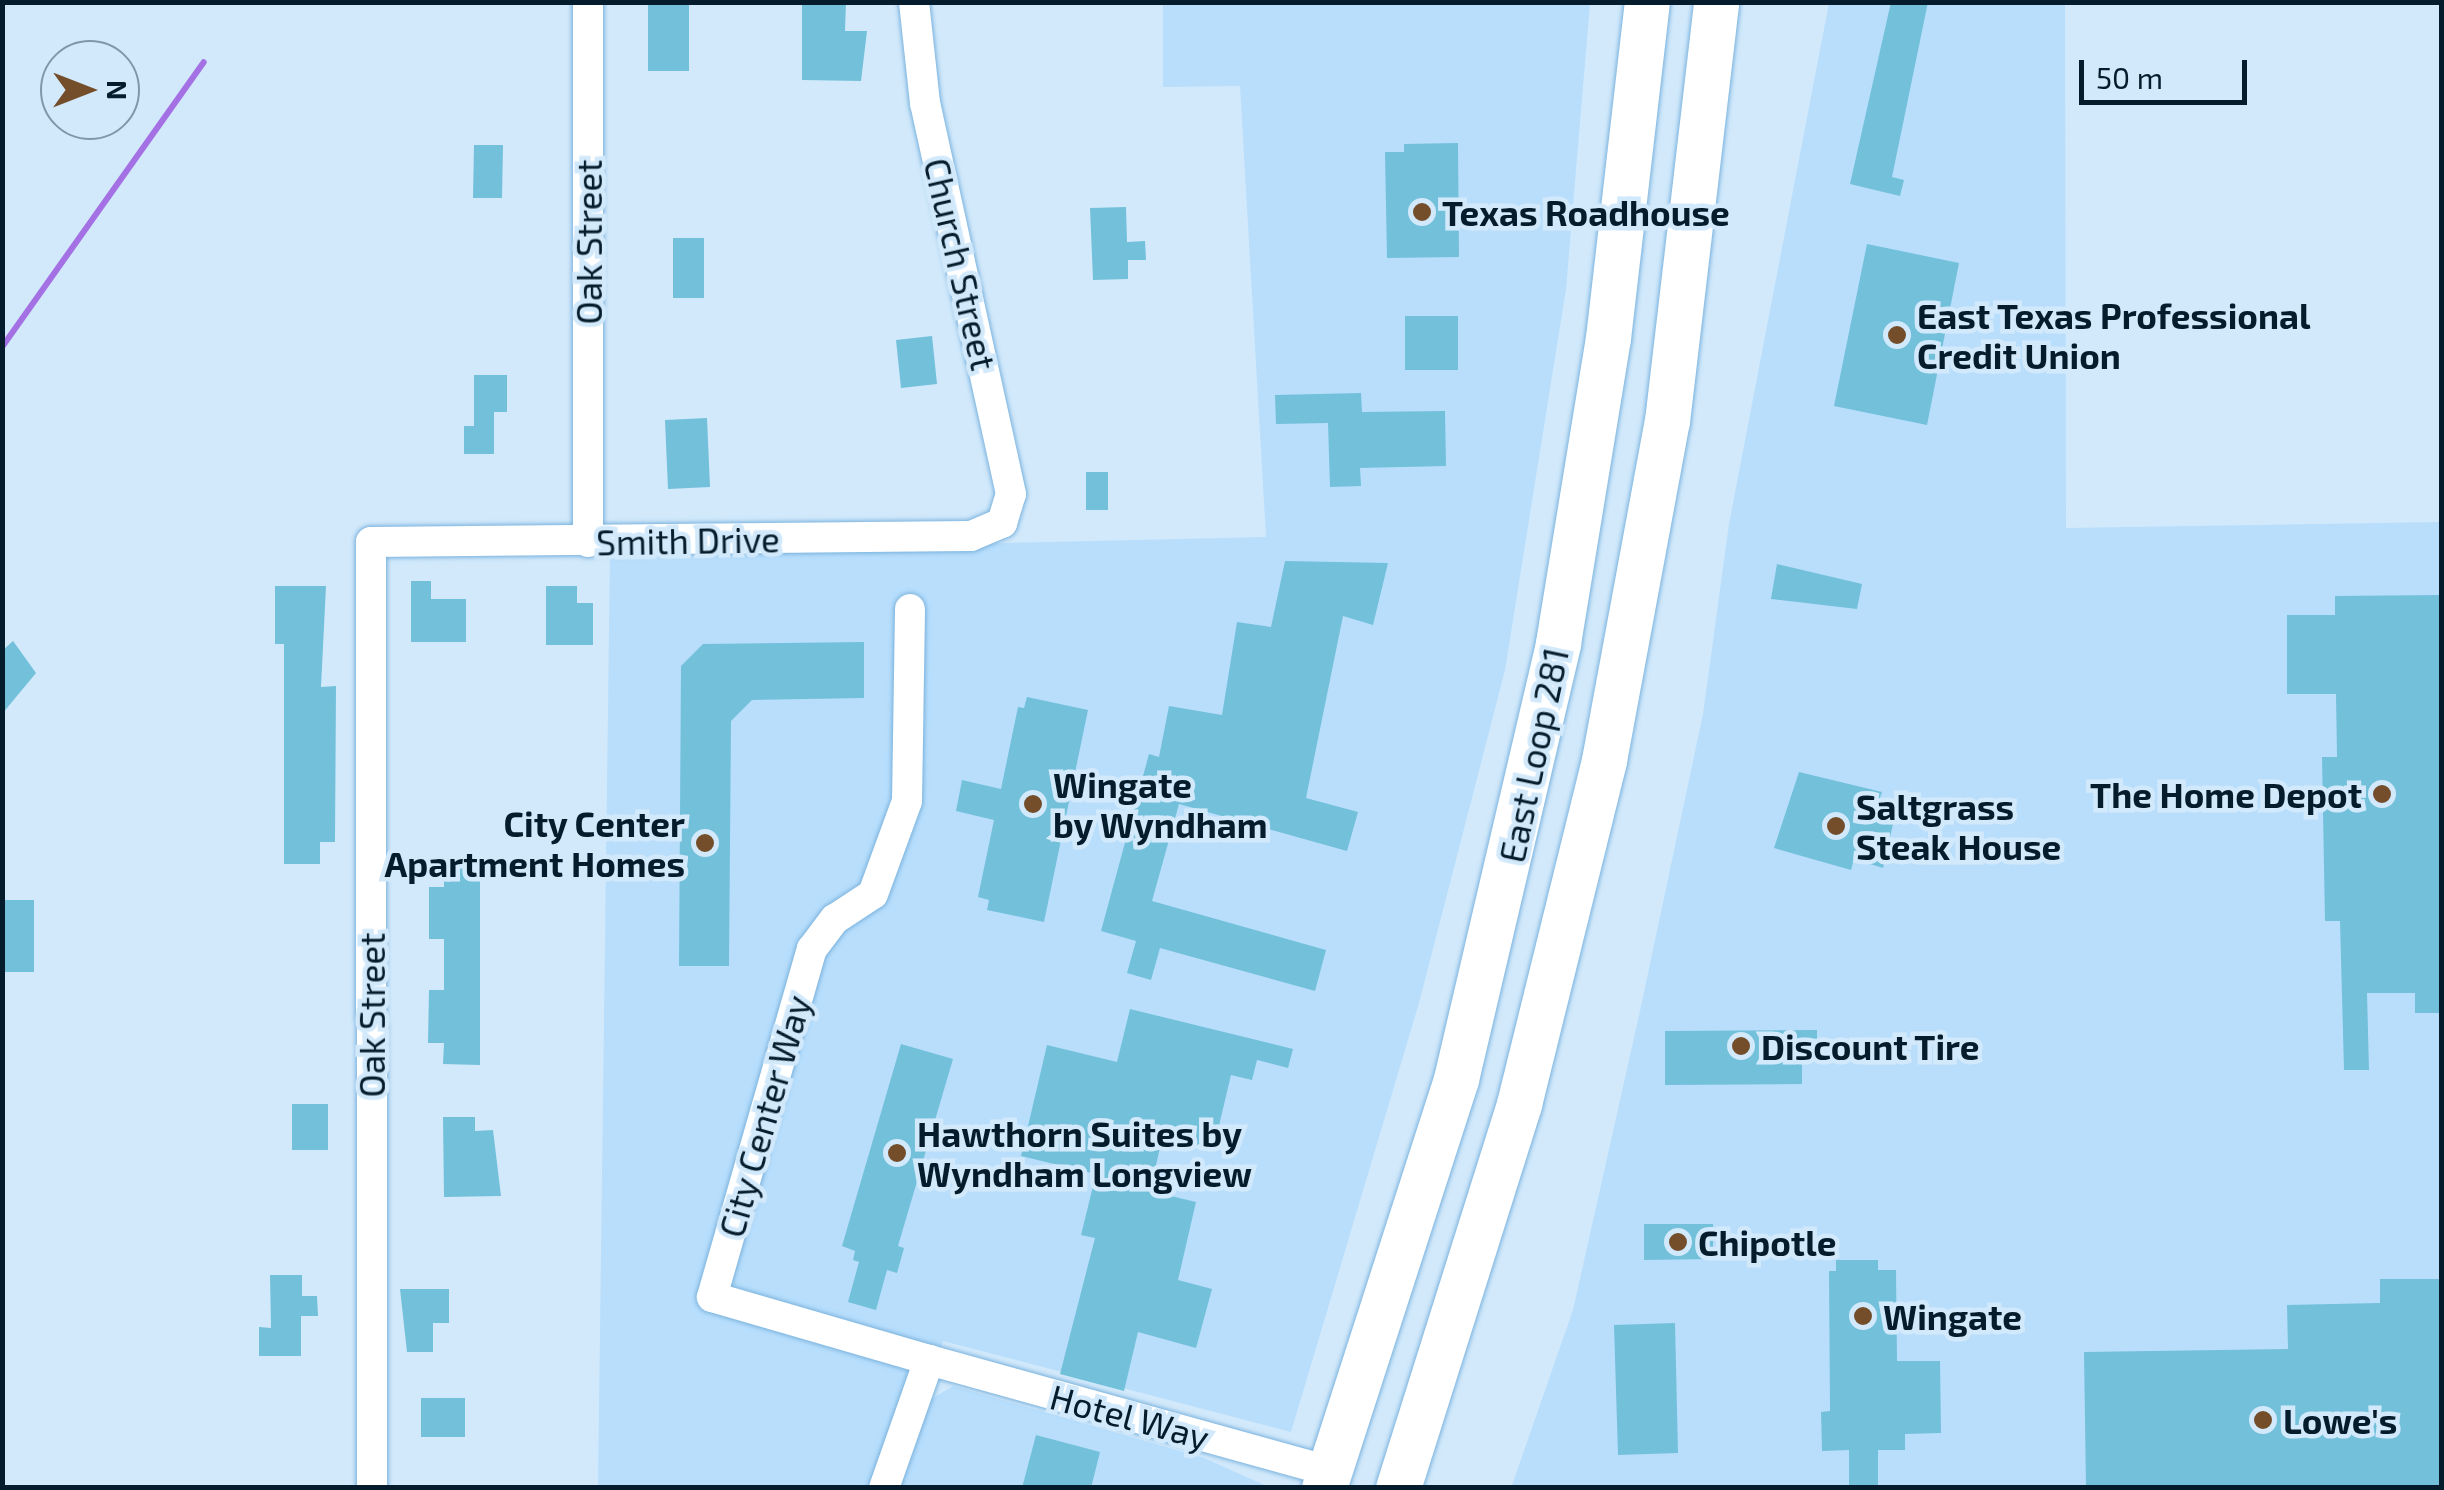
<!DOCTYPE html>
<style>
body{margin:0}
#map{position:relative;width:2444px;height:1490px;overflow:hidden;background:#d2e9fb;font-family:"Exo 2",sans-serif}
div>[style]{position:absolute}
.built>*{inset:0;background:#b8defc}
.stream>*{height:6px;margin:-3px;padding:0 3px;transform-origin:3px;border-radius:3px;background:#a471e4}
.building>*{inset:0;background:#72c0da}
.roads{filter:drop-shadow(0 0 2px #7bb3de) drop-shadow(0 0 2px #7bb3de)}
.minor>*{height:30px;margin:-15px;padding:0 15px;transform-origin:15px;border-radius:15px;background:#fff}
.highway>*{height:45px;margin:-22.5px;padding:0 22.5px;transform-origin:22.5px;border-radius:22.5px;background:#fff}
.dots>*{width:28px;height:28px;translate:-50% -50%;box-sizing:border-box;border:5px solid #d2e9fb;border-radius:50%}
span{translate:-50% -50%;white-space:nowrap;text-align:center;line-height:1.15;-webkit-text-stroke:9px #d2e9fb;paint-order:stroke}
.poi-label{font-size:35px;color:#051c2c;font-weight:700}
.left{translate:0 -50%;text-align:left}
.right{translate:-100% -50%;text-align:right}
.street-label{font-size:35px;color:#051c2c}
.frame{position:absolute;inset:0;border:5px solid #051c2c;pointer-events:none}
.north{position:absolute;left:40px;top:40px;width:100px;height:100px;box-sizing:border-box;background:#d2e9fb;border:2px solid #8097a8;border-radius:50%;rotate:90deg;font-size:28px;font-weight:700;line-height:40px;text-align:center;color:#051c2c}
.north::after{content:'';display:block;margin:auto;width:35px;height:45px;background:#744e2a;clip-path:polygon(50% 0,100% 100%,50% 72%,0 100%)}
.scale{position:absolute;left:2079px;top:60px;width:168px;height:45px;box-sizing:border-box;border:5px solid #051c2c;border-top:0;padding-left:12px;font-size:30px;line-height:35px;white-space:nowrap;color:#051c2c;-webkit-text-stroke:8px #d2e9fb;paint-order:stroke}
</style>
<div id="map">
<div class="built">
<div style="clip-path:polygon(1163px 3px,1590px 3px,1566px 289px,1505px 670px,1419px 1003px,1291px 1432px,943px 1341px,928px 1401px,953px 1386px,1204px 1458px,1269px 1487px,598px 1488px,610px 552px,1266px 537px,1240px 86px,1163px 87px)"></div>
<div style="clip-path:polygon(1829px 3px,2065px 3px,2066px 528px,2441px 522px,2441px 1487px,1511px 1488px,1573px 1310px,1640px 1011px,1703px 714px,1729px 524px)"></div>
</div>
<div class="stream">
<div style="left:2px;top:347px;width:349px;rotate:-54.7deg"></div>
</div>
<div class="building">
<div style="clip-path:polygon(648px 2px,689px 2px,689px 71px,648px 71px)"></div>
<div style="clip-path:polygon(802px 2px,846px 2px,845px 31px,867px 31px,861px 81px,802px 80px)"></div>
<div style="clip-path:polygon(1891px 2px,1928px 2px,1892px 177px,1904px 180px,1900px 196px,1850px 184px)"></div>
<div style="clip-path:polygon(1458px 143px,1459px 257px,1387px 258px,1385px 152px,1404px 152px,1404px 144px)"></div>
<div style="clip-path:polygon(474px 145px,503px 145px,502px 198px,473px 198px)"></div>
<div style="clip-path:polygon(1126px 207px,1127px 242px,1145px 241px,1146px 260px,1128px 260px,1128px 279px,1093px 280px,1090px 208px)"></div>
<div style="clip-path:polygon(673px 238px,704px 238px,704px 298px,673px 298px)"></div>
<div style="clip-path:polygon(1867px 244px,1959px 263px,1927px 425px,1834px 406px)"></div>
<div style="clip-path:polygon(1405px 316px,1458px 316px,1458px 370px,1405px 370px)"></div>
<div style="clip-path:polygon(932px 336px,937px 384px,901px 388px,896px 340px)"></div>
<div style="clip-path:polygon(474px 375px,507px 375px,507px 412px,494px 412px,494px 454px,464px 454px,464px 426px,474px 426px)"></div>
<div style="clip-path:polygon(1361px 393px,1362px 412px,1445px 411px,1446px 466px,1360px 468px,1361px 486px,1330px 487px,1328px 423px,1276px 424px,1275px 395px)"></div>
<div style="clip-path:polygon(707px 418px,710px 487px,668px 489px,665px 420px)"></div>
<div style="clip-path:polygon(1086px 472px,1108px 472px,1108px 510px,1086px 510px)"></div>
<div style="clip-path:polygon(1285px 561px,1388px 563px,1373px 625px,1343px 616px,1306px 798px,1358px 812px,1347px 851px,1179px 804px,1152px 901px,1326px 950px,1315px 991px,1160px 948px,1151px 980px,1127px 973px,1136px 941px,1101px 931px,1149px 754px,1159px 757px,1169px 706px,1222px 715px,1237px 622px,1271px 627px)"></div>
<div style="clip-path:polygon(1777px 564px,1862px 584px,1857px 609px,1771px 599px)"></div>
<div style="clip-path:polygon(411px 581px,431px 581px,431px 599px,466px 599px,466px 642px,411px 642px)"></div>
<div style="clip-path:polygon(275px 586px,326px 586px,321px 687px,336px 686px,335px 842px,320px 842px,320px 864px,284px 864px,284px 644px,275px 644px)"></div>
<div style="clip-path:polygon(546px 586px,577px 586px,577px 603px,593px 603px,593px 645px,546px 645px)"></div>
<div style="clip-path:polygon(2442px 595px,2442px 1013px,2415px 1013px,2415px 993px,2367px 993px,2369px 1070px,2344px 1070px,2340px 921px,2325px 921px,2322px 757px,2337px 757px,2336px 694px,2287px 694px,2287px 615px,2335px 615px,2335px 596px)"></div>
<div style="clip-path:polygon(13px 641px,36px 673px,2px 714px,2px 651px)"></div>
<div style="clip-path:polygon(864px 642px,864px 698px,752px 700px,731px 721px,729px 966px,679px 966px,681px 666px,703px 644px)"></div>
<div style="clip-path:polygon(1027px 697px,1088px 710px,1044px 922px,987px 910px,989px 900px,978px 897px,994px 820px,956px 811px,962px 780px,1001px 789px,1018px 707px,1024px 708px)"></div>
<div style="clip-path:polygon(1799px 772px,1882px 792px,1877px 806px,1896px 811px,1883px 868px,1854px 859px,1851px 870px,1774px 848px)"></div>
<div style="clip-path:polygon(444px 866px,480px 866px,480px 1065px,443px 1064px,444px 1043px,428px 1043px,429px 990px,444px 990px,444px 939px,429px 939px,429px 887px,444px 887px)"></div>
<div style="clip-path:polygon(2px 900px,34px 900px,34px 972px,2px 972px)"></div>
<div style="clip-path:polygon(1130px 1009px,1293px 1049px,1288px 1068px,1257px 1060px,1252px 1080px,1231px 1075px,1213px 1151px,1162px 1139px,1150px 1191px,1196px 1202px,1178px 1280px,1212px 1289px,1196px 1348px,1138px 1332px,1124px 1391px,1060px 1374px,1095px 1238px,1081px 1235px,1096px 1174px,1021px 1156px,1047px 1045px,1117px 1062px)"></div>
<div style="clip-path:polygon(1817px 1030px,1817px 1061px,1802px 1061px,1802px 1084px,1665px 1085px,1665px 1031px)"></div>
<div style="clip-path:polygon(901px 1044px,953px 1059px,898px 1246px,904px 1248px,897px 1273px,887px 1270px,876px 1310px,848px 1302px,859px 1262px,853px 1260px,855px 1251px,842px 1246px)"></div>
<div style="clip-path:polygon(292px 1104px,328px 1104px,328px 1150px,292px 1150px)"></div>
<div style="clip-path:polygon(443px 1117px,475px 1117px,475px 1131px,493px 1130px,501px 1196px,444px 1197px)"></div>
<div style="clip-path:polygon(1644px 1224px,1713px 1224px,1713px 1259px,1644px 1260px)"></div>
<div style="clip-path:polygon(1836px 1260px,1878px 1260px,1878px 1270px,1896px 1270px,1897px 1361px,1940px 1361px,1941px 1433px,1905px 1434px,1905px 1450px,1878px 1450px,1878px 1488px,1849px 1488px,1849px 1450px,1822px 1451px,1821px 1412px,1830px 1411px,1829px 1271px,1836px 1271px)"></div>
<div style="clip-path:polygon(270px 1275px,302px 1275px,302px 1296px,317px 1296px,318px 1316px,301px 1316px,301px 1356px,259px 1356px,259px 1327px,271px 1328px)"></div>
<div style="clip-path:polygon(2380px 1279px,2442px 1279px,2442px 1488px,2086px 1488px,2084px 1352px,2288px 1349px,2287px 1305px,2380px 1303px)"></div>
<div style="clip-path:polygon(400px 1289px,449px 1289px,449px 1323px,433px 1323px,433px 1352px,407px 1352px)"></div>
<div style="clip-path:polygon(1675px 1323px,1678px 1453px,1618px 1455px,1614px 1325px)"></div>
<div style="clip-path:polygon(421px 1398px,465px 1398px,465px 1437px,421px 1437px)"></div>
<div style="clip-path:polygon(1036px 1435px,1100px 1452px,1091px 1488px,1022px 1488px)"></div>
</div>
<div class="roads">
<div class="minor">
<div style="left:588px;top:542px;width:540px;rotate:-90deg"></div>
<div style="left:929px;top:1360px;width:416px;rotate:15.5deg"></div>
<div style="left:372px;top:1488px;width:946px;rotate:-90.06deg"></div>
<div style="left:371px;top:542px;width:600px;rotate:-0.57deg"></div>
<div style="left:971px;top:536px;width:34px;rotate:-23deg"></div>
<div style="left:1002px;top:523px;width:30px;rotate:-73deg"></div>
<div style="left:1011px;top:494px;width:400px;rotate:-102.4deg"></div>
<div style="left:925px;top:103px;width:102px;rotate:-96.2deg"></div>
<div style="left:884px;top:1488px;width:136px;rotate:-70.6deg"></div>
<div style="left:929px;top:1360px;width:226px;rotate:-163.8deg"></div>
<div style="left:712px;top:1297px;width:362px;rotate:-74deg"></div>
<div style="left:812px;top:949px;width:38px;rotate:-53deg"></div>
<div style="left:835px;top:919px;width:45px;rotate:-33.3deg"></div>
<div style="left:873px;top:894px;width:99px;rotate:-69.9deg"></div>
<div style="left:907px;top:801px;width:192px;rotate:-89.1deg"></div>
</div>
<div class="highway">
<div style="left:1324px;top:1488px;width:430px;rotate:-72.1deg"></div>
<div style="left:1456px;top:1079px;width:448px;rotate:-76.8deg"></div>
<div style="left:1558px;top:643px;width:309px;rotate:-80.7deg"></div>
<div style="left:1608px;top:338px;width:338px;rotate:-83.4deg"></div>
<div style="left:1398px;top:1488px;width:403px;rotate:-72.5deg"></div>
<div style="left:1519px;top:1104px;width:354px;rotate:-76.1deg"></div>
<div style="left:1604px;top:760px;width:345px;rotate:-79.5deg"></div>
<div style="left:1667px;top:421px;width:422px;rotate:-83.3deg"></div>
</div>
</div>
<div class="dots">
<div style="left:1422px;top:212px;background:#744e2a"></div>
<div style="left:1897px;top:335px;background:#744e2a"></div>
<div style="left:2382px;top:794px;background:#744e2a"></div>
<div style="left:1033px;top:804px;background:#744e2a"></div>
<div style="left:1836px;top:826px;background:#744e2a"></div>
<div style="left:705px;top:843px;background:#744e2a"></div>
<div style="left:1741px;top:1046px;background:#744e2a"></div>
<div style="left:897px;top:1153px;background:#744e2a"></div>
<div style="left:1678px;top:1242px;background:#744e2a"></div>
<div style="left:1863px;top:1316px;background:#744e2a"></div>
<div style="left:2263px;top:1420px;background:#744e2a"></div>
</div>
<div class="poi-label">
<span class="left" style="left:1442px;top:212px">Texas Roadhouse</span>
<span class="left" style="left:1917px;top:335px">East Texas Professional<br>Credit Union</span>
<span class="left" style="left:1053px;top:804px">Wingate<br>by Wyndham</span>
<span class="right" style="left:2362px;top:794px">The Home Depot</span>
<span class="left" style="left:1856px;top:826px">Saltgrass<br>Steak House</span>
<span class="right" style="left:685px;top:843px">City Center<br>Apartment Homes</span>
<span class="left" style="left:1761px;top:1046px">Discount Tire</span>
<span class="left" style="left:917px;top:1153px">Hawthorn Suites by<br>Wyndham Longview</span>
<span class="left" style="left:1698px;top:1242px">Chipotle</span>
<span class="left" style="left:1883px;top:1316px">Wingate</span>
<span class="left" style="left:2283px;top:1420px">Lowe's</span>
</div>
<div class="street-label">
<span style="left:588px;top:242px;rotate:-90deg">Oak Street</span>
<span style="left:961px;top:264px;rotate:77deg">Church Street</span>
<span style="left:688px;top:540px;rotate:-1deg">Smith Drive</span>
<span style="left:1533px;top:755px;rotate:-78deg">East Loop 281</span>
<span style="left:371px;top:1015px;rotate:-90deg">Oak Street</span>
<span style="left:764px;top:1116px;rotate:-74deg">City Center Way</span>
<span style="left:1130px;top:1416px;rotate:15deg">Hotel Way</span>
</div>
<div class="frame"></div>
<div class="north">N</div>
<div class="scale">50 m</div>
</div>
